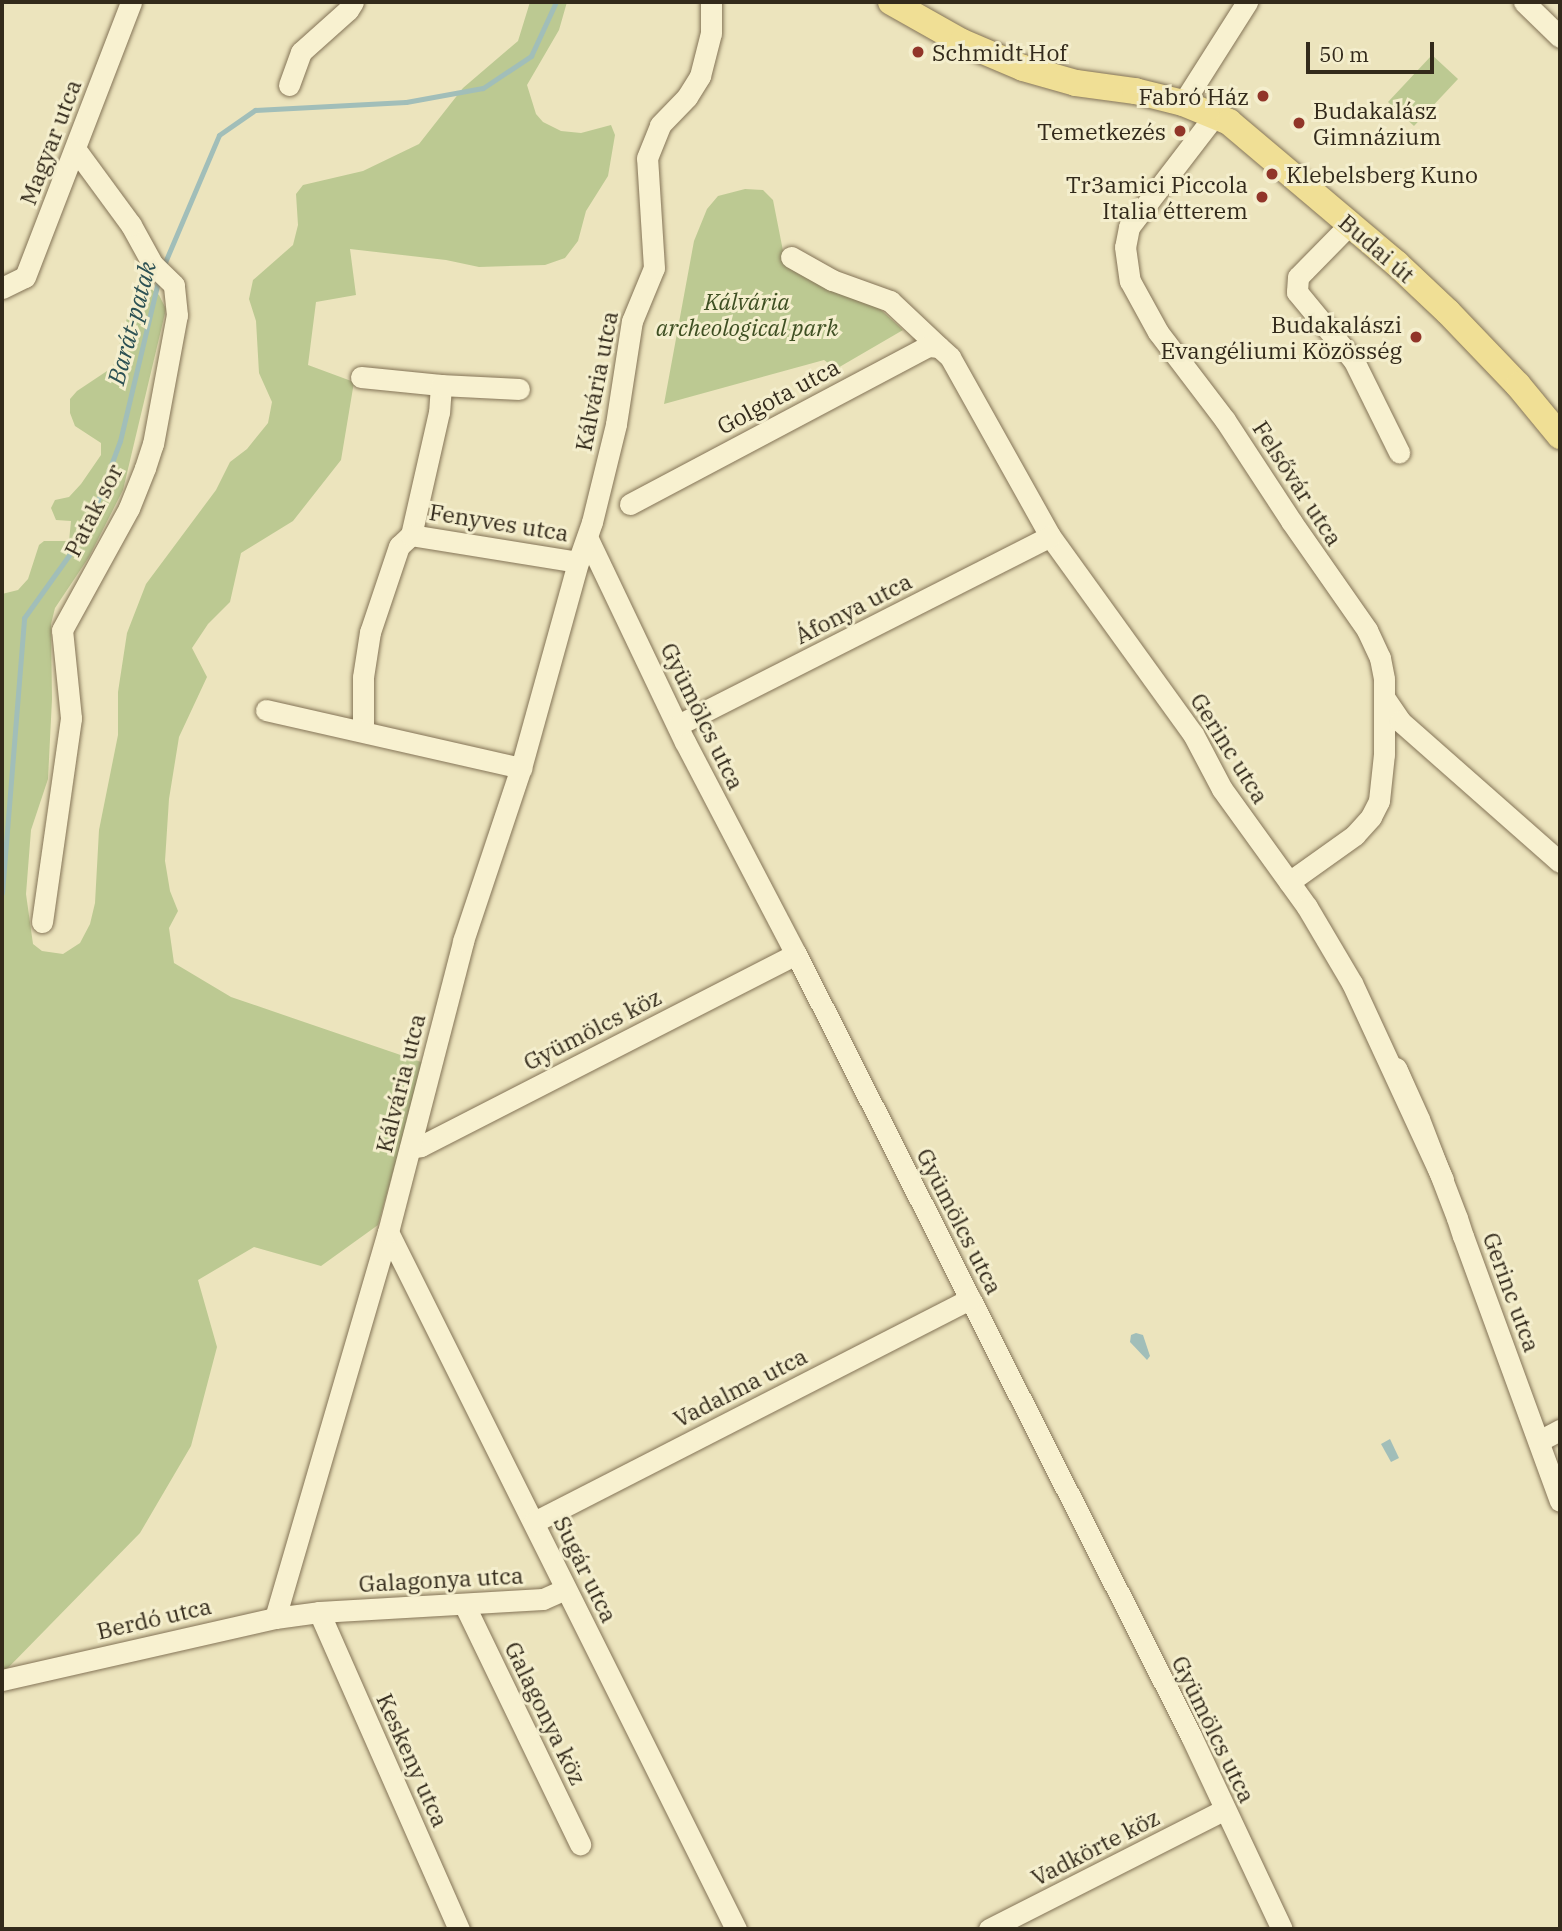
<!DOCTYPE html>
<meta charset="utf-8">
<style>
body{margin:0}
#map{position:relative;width:1562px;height:1931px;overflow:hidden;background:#ece4bd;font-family:"IBM Plex Serif",serif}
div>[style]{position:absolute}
.green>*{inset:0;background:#bcc992}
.water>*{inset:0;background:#a1beb9}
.stream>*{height:5px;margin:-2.5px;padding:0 2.5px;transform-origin:2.5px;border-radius:2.5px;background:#a1beb9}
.roads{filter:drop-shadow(0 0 2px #847457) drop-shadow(0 0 2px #847457)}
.minor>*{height:21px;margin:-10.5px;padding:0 10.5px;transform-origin:10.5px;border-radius:10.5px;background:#f8f1d0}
.major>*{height:26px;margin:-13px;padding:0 13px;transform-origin:13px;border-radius:13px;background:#f0df95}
.dots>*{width:19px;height:19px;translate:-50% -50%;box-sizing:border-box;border:4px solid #f4eecd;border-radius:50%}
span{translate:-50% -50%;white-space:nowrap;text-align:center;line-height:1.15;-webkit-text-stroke:6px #f4eecd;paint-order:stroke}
.poi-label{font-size:23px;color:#332a1b}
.left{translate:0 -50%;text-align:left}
.right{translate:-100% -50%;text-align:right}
.street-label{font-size:23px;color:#332a1b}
.park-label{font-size:23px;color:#3e4f22;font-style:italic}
.water-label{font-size:24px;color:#2b5053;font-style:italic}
.frame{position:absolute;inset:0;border:4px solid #332a1b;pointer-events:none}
.scale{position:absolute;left:1306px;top:42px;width:128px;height:32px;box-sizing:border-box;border:4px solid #332a1b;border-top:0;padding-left:9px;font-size:21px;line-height:24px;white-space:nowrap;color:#332a1b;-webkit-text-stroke:5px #f4eecd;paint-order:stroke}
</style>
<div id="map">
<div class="green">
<div style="clip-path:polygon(530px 2px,567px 2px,559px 30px,527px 85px,536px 114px,543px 122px,561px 131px,581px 133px,611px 125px,615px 135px,608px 176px,586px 211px,578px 241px,565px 258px,545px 265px,479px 267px,446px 260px,350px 249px,356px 295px,316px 302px,308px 365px,354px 382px,341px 460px,293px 521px,241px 553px,230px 602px,208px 624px,192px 648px,207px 677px,179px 737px,169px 799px,165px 861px,170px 891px,178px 911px,169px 928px,174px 963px,231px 997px,424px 1063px,378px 1225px,321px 1266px,254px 1247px,198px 1280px,217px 1347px,191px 1446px,140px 1533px,2px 1674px,2px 594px,18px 590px,28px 579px,39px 545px,44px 541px,69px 541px,71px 521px,56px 520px,51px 508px,55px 500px,69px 497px,81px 484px,101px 455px,101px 443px,75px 426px,70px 413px,70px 399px,77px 391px,113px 367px,127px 318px,143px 287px,147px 286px,159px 295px,166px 309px,123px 490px,89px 557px,55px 608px,51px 624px,52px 699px,48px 779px,31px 830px,26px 894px,33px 944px,42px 951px,63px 954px,80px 943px,90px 924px,95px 903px,99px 830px,118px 735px,118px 692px,127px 633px,146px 584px,216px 490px,230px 462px,247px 449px,268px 423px,272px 402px,259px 373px,256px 321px,249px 299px,253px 280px,293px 245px,298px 225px,296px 194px,303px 185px,363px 171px,419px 144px,463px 88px,518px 41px)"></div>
<div style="clip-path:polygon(1432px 55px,1458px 79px,1414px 126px,1388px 102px)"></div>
<div style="clip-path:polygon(745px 189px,763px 190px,773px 200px,784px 256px,797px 273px,880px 309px,903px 330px,836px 369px,824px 360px,664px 404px,694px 241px,707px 209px,718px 196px)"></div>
</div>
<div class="water">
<div style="clip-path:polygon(1136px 1333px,1143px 1335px,1150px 1356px,1147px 1360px,1130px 1342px,1131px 1335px)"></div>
<div style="clip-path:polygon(1390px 1439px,1399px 1458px,1391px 1462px,1381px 1444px)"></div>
</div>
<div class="stream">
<div style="left:163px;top:267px;width:143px;rotate:-67deg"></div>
<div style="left:219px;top:135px;width:44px;rotate:-34.8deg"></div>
<div style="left:255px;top:110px;width:151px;rotate:-3deg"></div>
<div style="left:406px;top:102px;width:78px;rotate:-10.3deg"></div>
<div style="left:483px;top:88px;width:58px;rotate:-33.7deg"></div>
<div style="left:531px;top:56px;width:60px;rotate:-65.2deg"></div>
<div style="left:2px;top:893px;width:276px;rotate:-85.4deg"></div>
<div style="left:24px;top:618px;width:108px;rotate:-54.4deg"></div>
<div style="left:87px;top:530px;width:95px;rotate:-69.7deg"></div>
<div style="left:120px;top:441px;width:169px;rotate:-76.6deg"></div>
</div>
<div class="roads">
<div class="minor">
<div style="left:1524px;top:2px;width:50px;rotate:44.2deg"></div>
<div style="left:289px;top:85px;width:35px;rotate:-70deg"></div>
<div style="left:301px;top:52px;width:63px;rotate:-41.8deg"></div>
<div style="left:348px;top:10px;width:9px;rotate:-58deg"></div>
<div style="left:1183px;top:103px;width:120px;rotate:-57.6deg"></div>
<div style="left:1215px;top:115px;width:141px;rotate:127.5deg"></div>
<div style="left:1129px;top:227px;width:20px;rotate:101deg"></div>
<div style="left:1125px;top:247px;width:34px;rotate:82deg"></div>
<div style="left:1130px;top:281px;width:58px;rotate:61.2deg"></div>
<div style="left:1158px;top:332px;width:111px;rotate:52.7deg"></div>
<div style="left:1225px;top:420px;width:121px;rotate:56.8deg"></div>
<div style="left:1291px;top:521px;width:133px;rotate:55.1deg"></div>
<div style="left:1367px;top:630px;width:31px;rotate:65deg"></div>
<div style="left:1380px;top:658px;width:21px;rotate:79deg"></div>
<div style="left:1384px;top:679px;width:75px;rotate:90deg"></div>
<div style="left:1384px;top:754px;width:47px;rotate:96.1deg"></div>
<div style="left:1379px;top:801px;width:18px;rotate:117deg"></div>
<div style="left:1371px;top:817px;width:24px;rotate:132deg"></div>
<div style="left:1355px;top:835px;width:81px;rotate:144.5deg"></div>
<div style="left:1350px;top:224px;width:74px;rotate:134.5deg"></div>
<div style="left:1298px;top:277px;width:15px;rotate:94deg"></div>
<div style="left:1297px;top:292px;width:89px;rotate:50.4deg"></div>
<div style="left:1354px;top:361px;width:102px;rotate:63.7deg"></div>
<div style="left:791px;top:257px;width:47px;rotate:29.3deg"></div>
<div style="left:832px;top:280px;width:62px;rotate:19.9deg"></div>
<div style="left:890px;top:301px;width:67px;rotate:43.2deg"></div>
<div style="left:2px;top:288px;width:25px;rotate:-26deg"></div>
<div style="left:25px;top:277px;width:295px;rotate:-68.9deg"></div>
<div style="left:361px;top:377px;width:80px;rotate:5.7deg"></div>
<div style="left:441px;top:385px;width:27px;rotate:94deg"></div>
<div style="left:439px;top:412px;width:126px;rotate:102.8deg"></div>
<div style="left:411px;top:535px;width:16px;rotate:137deg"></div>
<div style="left:399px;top:546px;width:91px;rotate:108.6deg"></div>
<div style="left:370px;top:632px;width:46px;rotate:98.8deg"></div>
<div style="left:363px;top:677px;width:54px;rotate:90deg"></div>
<div style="left:441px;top:385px;width:78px;rotate:2.9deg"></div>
<div style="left:630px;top:504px;width:338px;rotate:-27.9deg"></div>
<div style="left:929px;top:346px;width:10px;rotate:6deg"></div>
<div style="left:939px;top:347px;width:15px;rotate:42deg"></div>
<div style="left:950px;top:357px;width:205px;rotate:60.8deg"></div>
<div style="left:1050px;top:536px;width:244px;rotate:54.2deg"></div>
<div style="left:1193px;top:734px;width:62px;rotate:62.2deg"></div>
<div style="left:1222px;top:789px;width:145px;rotate:54.2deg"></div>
<div style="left:1307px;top:907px;width:88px;rotate:59.4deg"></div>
<div style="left:1352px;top:983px;width:217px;rotate:65.2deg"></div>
<div style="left:1443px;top:1180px;width:121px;rotate:-112.8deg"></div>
<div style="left:1396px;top:1068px;width:56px;rotate:65.7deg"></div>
<div style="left:1419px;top:1119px;width:106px;rotate:69deg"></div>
<div style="left:1457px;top:1218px;width:19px;rotate:72deg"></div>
<div style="left:1463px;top:1236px;width:282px;rotate:69.9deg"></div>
<div style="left:411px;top:535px;width:169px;rotate:9.2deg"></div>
<div style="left:588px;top:539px;width:225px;rotate:64.5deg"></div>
<div style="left:685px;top:742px;width:239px;rotate:62.4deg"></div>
<div style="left:796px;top:954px;width:876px;rotate:63.2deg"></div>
<div style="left:1191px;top:1736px;width:213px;rotate:64.8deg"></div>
<div style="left:1386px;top:700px;width:25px;rotate:56deg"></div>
<div style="left:1400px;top:721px;width:213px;rotate:41.4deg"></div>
<div style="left:266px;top:710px;width:262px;rotate:12.8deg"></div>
<div style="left:678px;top:725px;width:417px;rotate:-26.9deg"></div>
<div style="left:42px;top:922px;width:206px;rotate:-81.9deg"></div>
<div style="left:71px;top:718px;width:88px;rotate:-95.8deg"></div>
<div style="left:62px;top:630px;width:139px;rotate:-61.2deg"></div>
<div style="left:129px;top:508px;width:43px;rotate:-68.2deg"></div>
<div style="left:145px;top:468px;width:25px;rotate:-72deg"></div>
<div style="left:153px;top:444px;width:131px;rotate:-79.5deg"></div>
<div style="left:177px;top:315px;width:30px;rotate:-96deg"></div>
<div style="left:174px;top:285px;width:29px;rotate:-136deg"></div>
<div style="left:153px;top:265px;width:46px;rotate:-118.8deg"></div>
<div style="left:131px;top:225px;width:93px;rotate:-126.3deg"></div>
<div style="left:410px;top:1148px;width:11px;rotate:-10deg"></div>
<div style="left:421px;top:1146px;width:421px;rotate:-27.1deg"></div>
<div style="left:388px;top:1232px;width:779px;rotate:63.47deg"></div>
<div style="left:1539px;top:1441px;width:24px;rotate:-28deg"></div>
<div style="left:534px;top:1522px;width:490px;rotate:-27.1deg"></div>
<div style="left:464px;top:1604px;width:267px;rotate:64.2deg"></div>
<div style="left:319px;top:1612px;width:347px;rotate:66.2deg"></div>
<div style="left:275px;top:1618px;width:402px;rotate:-73.7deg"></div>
<div style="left:388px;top:1232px;width:301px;rotate:-75.5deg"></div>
<div style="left:463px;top:941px;width:182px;rotate:-71.5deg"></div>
<div style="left:521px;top:768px;width:214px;rotate:-74.5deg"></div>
<div style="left:578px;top:562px;width:42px;rotate:-70.7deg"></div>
<div style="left:592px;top:522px;width:101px;rotate:-76.2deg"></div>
<div style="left:616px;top:424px;width:104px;rotate:-81.2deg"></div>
<div style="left:632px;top:321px;width:57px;rotate:-67.5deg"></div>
<div style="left:654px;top:268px;width:110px;rotate:-93.6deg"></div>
<div style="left:647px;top:158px;width:35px;rotate:-68deg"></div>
<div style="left:660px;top:125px;width:39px;rotate:-46deg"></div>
<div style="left:687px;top:97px;width:25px;rotate:-58deg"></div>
<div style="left:700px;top:76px;width:44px;rotate:-75.7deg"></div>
<div style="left:711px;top:33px;width:31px;rotate:-90deg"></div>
<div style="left:2px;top:1680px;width:280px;rotate:-12.8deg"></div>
<div style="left:275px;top:1618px;width:44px;rotate:-7.8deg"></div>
<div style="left:319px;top:1612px;width:224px;rotate:-3.3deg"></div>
<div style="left:543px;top:1599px;width:24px;rotate:-24deg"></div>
<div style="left:989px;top:1929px;width:263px;rotate:-26.9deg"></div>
</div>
<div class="major">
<div style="left:891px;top:2px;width:81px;rotate:29.4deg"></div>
<div style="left:962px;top:42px;width:66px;rotate:23.1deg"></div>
<div style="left:1023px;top:68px;width:55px;rotate:15.8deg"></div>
<div style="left:1076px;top:83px;width:60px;rotate:7.7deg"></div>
<div style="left:1135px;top:91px;width:49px;rotate:14deg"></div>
<div style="left:1183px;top:103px;width:50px;rotate:22.4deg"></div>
<div style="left:1229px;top:122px;width:219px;rotate:40.2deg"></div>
<div style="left:1396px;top:263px;width:71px;rotate:43.3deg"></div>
<div style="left:1448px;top:312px;width:101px;rotate:46.2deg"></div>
<div style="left:1518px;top:385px;width:66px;rotate:50.5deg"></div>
</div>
</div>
<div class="dots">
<div style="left:918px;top:52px;background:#913529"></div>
<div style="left:1263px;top:96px;background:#913529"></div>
<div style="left:1299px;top:123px;background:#913529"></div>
<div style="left:1180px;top:131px;background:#913529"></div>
<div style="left:1272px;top:174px;background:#913529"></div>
<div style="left:1262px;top:197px;background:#913529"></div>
<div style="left:1416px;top:337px;background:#913529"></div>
</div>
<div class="poi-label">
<span class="left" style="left:932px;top:52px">Schmidt Hof</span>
<span class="right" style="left:1249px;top:96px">Fabró Ház</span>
<span class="left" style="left:1313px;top:123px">Budakalász<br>Gimnázium</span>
<span class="right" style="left:1166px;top:131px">Temetkezés</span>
<span class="left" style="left:1286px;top:174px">Klebelsberg Kuno</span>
<span class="right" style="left:1248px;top:197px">Tr3amici Piccola<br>Italia étterem</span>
<span class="right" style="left:1402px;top:337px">Budakalászi<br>Evangéliumi Közösség</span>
</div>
<div class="street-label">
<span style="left:50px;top:142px;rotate:-69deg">Magyar utca</span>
<span style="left:1377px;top:248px;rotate:41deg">Budai út</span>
<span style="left:596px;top:381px;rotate:-79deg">Kálvária utca</span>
<span style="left:778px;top:396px;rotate:-28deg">Golgota utca</span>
<span style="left:1298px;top:483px;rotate:57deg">Felsővár utca</span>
<span style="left:93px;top:510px;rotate:-63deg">Patak sor</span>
<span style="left:499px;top:522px;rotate:9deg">Fenyves utca</span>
<span style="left:853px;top:608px;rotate:-27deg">Áfonya utca</span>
<span style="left:703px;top:716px;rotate:64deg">Gyümölcs utca</span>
<span style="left:1230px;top:748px;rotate:58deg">Gerinc utca</span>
<span style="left:592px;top:1029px;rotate:-27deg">Gyümölcs köz</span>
<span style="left:400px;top:1083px;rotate:-76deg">Kálvária utca</span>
<span style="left:960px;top:1221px;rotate:63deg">Gyümölcs utca</span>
<span style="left:1512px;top:1292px;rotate:70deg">Gerinc utca</span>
<span style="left:740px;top:1387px;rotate:-27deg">Vadalma utca</span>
<span style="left:586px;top:1569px;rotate:64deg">Sugár utca</span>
<span style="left:441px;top:1579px;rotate:-3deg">Galagonya utca</span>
<span style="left:154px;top:1618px;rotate:-13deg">Berdó utca</span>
<span style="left:546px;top:1713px;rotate:64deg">Galagonya köz</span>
<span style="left:1214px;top:1729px;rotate:64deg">Gyümölcs utca</span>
<span style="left:413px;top:1760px;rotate:66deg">Keskeny utca</span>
<span style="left:1095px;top:1847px;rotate:-27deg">Vadkörte köz</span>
</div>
<div class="park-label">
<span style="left:747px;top:314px">Kálvária<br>archeological park</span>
</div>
<div class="water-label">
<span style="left:132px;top:323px;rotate:-75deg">Barát-patak</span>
</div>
<div class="frame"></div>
<div class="scale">50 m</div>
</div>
